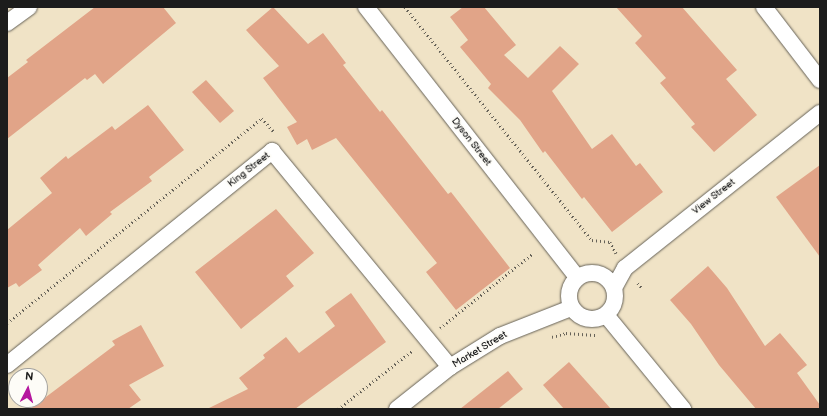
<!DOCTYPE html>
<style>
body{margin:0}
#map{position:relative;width:827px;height:416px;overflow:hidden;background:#f0e3c6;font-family:"Balsamiq Sans",sans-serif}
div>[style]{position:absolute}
.building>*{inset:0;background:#e1a488}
.path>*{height:2.5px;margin-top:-1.25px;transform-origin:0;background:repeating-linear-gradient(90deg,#666258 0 1px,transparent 0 4px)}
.roads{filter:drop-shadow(0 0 1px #666258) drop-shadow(0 0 1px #666258)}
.minor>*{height:16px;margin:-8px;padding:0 8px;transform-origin:8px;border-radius:8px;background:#fff}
.minor>.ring{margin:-8px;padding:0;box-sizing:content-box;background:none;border:16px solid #fff;border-radius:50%}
span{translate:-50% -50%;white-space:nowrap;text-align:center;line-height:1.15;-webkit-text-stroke:3.5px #fdfcf7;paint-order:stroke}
.street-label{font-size:10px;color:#1c1c1c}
.frame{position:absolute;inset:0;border:8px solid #1c1c1c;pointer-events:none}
.north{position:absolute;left:8px;top:368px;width:40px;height:40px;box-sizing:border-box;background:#fdfcf7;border:1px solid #a3a29f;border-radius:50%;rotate:6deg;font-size:11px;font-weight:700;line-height:16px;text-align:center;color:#1c1c1c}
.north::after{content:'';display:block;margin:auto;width:14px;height:18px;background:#b5179e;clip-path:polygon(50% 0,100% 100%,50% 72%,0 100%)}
</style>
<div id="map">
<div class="building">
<div style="clip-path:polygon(95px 7px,163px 7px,176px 23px,103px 84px,95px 74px,87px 80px,85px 78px,7px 139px,7px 78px,28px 62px,26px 60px)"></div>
<div style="clip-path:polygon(273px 7px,308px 44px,323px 33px,346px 63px,343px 65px,380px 112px,382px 110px,448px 194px,451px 192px,510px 268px,456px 310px,426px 272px,437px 263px,336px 138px,312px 150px,307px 139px,297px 145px,287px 127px,297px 122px,263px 78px,279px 66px,246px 30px)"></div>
<div style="clip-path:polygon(463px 7px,484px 7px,516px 45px,504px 55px,528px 78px,560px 46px,579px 64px,552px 91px,592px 149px,612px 134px,636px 166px,640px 163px,663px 192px,612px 232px,584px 197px,582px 199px,545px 151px,543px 153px,520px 120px,488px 88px,491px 84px,460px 47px,468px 40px,450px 17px)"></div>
<div style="clip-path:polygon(616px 7px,682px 7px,737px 70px,726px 79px,757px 115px,714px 152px,691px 127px,695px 124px,660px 83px,666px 78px,635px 43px,642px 36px)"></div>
<div style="clip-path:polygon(206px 80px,234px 111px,220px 123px,192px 92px)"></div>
<div style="clip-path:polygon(148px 105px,184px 150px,149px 177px,152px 181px,110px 212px,112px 214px,86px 236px,80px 228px,38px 265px,42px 270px,19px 287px,16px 283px,7px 288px,7px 230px,52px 193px,40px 178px,66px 156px,68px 159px,112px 126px,115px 130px)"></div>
<div style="clip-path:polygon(820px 165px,820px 257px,776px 197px)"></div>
<div style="clip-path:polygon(276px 209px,314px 253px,286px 276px,294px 286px,241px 329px,195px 272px)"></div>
<div style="clip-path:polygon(708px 266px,727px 288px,765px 346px,780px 333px,807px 365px,797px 373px,820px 405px,820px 409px,756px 409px,719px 365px,691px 324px,670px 300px)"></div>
<div style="clip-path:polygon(351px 293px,386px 342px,295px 409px,207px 409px,248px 389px,239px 378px,265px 358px,263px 355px,286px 337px,299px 353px,335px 326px,325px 312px)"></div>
<div style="clip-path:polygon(141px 325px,164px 366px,129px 385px,141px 400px,128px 409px,30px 409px,115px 345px,112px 341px)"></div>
<div style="clip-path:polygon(569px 362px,611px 409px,564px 409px,543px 385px)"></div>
<div style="clip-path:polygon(508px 371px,523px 389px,498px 409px,460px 409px)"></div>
</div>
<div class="path">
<div style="left:405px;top:7px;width:299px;rotate:51.3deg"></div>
<div style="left:592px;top:240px;width:18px;rotate:6deg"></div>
<div style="left:610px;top:242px;width:13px;rotate:61deg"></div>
<div style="left:638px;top:283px;width:6px;rotate:51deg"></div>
<div style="left:7px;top:323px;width:327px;rotate:-38.8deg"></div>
<div style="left:262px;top:118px;width:18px;rotate:49deg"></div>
<div style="left:440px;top:328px;width:118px;rotate:-38.8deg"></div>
<div style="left:552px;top:337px;width:15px;rotate:-16deg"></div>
<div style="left:566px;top:333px;width:32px;rotate:4deg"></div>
<div style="left:338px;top:409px;width:95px;rotate:-38.2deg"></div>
</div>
<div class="roads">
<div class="minor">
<div style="left:366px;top:7px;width:343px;rotate:52deg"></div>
<div style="left:764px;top:7px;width:92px;rotate:52.5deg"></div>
<div style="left:7px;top:23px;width:27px;rotate:-36deg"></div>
<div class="ring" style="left:569px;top:273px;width:30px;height:30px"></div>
<div style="left:615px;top:286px;width:21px;rotate:-61deg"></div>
<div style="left:625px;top:268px;width:249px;rotate:-38.5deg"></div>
<div style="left:606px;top:315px;width:122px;rotate:50.7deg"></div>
<div style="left:7px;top:365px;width:341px;rotate:-38.9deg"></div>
<div style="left:272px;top:151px;width:280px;rotate:50.5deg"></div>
<div style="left:397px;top:409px;width:68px;rotate:-38.4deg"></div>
<div style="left:450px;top:367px;width:59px;rotate:-31.8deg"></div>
<div style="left:500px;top:336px;width:76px;rotate:-21.5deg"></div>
</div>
</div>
<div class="street-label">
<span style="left:471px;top:142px;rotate:52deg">Dyson Street</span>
<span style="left:249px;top:170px;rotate:-38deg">King Street</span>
<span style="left:714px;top:197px;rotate:-38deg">View Street</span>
<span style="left:480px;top:350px;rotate:-31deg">Market Street</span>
</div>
<div class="frame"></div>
<div class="north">N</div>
</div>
